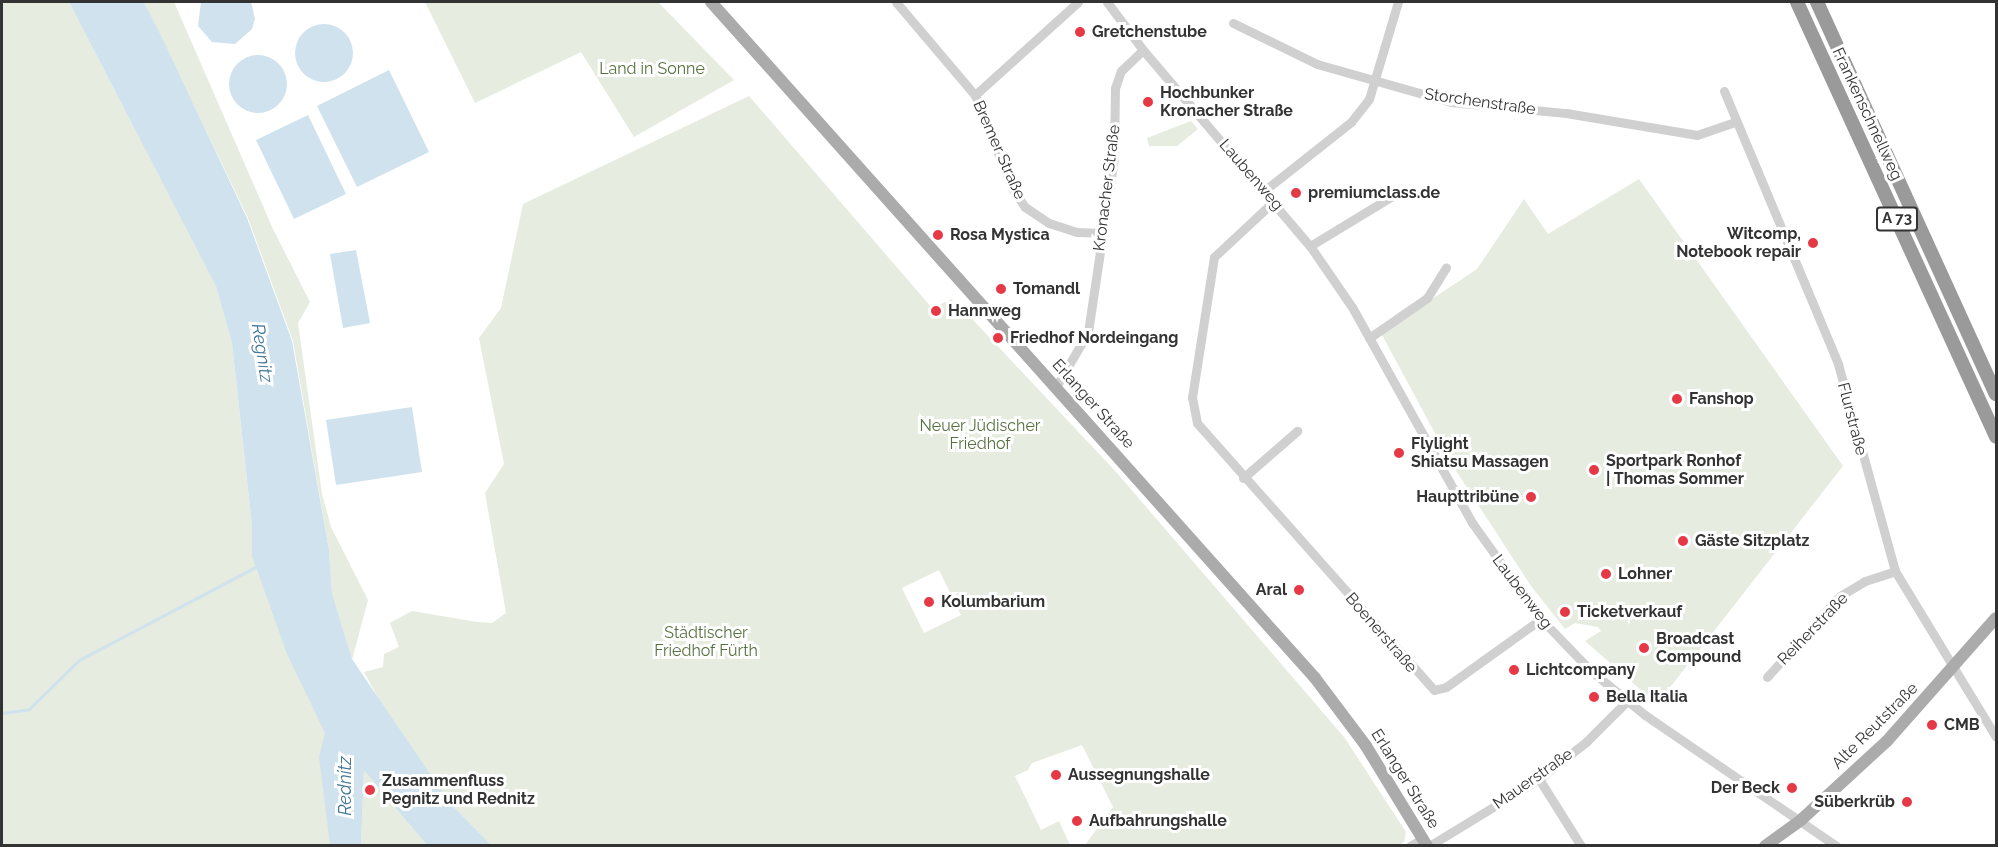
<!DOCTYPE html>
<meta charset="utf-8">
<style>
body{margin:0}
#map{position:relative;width:1998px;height:847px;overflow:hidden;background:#fff;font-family:Raleway,sans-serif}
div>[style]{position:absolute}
.green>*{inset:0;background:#e6ecdf}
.water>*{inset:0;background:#cfe2ee}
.round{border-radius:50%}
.stream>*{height:3px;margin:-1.5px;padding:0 1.5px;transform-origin:1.5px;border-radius:1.5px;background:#cfe2ee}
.minor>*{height:9px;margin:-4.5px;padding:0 4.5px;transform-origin:4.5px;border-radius:4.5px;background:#d0d0d0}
.major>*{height:12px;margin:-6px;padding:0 6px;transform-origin:6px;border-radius:6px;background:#ababab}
.highway>*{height:14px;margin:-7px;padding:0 7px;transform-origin:7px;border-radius:7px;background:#9a9a9a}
.dots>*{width:16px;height:16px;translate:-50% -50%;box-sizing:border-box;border:3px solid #fff;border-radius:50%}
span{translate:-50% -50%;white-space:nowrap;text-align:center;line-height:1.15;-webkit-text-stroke:6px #fff;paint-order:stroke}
.shield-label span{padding:2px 4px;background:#fff;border:2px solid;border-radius:4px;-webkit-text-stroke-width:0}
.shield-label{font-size:15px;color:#333;font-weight:700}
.poi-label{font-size:16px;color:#333;font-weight:700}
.left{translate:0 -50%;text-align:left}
.right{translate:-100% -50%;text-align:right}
.park-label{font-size:16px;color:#56703f}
.street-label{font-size:16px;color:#333}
.water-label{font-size:18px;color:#3f7597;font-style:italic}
.frame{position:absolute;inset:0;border:3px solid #333;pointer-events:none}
</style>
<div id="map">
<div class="green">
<div style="clip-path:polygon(2px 2px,69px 2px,216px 285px,232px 343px,252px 526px,326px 733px,330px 845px,2px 846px)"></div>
<div style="clip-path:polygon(144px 2px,174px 2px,273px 229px,310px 302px,298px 323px,322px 494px,331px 527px,368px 600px,352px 660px,332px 593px,329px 550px,293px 341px,248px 218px)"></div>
<div style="clip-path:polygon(425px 2px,658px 2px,734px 80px,634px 137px,581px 52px,475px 103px)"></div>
<div style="clip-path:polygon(evenodd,749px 96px,932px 308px,952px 299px,955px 306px,959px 305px,1117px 473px,1344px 737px,1406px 832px,1404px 842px,1397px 846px,1085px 845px,1113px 807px,1082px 745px,1032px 763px,1028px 770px,1015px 776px,1041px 830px,1059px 821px,1070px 845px,491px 845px,449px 802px,386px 712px,364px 672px,383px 667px,384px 654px,399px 647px,390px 623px,412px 611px,477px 622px,492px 623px,506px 613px,485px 493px,504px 464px,479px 338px,501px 308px,523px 204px,749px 96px,939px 570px,961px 615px,924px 633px,902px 588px,939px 570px)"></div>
<div style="clip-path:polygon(1191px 121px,1198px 129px,1177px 146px,1149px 146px,1147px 138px)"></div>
<div style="clip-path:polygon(1639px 179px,1843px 466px,1657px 704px,1585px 641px,1601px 631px,1598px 627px,1575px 623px,1565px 629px,1531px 586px,1451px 463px,1381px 333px,1477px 269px,1524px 199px,1548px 234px)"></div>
<div style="clip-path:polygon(364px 769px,399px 808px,427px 845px,361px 846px)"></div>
</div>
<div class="water">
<div style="clip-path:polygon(69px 2px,144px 2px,165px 44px,247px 218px,292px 341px,329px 550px,332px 593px,352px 659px,449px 802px,491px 845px,427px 845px,364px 770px,361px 845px,330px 845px,319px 757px,325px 733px,287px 654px,252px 556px,252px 526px,232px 343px,216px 286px)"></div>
<div style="clip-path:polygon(201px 2px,251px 2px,255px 19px,252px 29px,235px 44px,212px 42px,198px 26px)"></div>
<div class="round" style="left:295px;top:24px;width:58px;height:58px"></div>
<div class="round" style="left:229px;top:55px;width:58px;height:58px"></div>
<div style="clip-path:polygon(389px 70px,429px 152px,357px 187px,317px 106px)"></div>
<div style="clip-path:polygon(308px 115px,346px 194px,294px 219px,256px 140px)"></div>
<div style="clip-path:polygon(356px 250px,370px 323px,343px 328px,330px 254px)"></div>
<div style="clip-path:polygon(412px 407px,422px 472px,336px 485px,326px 420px)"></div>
</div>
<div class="stream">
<div style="left:2px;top:713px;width:27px;rotate:-8deg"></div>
<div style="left:29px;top:709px;width:70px;rotate:-44.4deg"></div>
<div style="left:79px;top:660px;width:204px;rotate:-27.8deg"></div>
</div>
<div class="minor">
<div style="left:896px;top:2px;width:122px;rotate:49.7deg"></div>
<div style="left:975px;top:95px;width:100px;rotate:68.3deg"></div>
<div style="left:1012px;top:188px;width:23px;rotate:56deg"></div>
<div style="left:1025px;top:207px;width:29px;rotate:34deg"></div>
<div style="left:1049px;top:223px;width:29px;rotate:18deg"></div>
<div style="left:1077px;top:232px;width:25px;rotate:2deg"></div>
<div style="left:1107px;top:2px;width:60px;rotate:53.1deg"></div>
<div style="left:1143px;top:50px;width:257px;rotate:49.6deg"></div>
<div style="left:1310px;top:246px;width:74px;rotate:55.5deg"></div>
<div style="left:1352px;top:307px;width:248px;rotate:60.9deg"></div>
<div style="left:1473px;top:524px;width:117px;rotate:54.4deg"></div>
<div style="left:1541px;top:619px;width:71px;rotate:46.1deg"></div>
<div style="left:1590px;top:670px;width:71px;rotate:39.3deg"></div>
<div style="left:1645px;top:715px;width:232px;rotate:34.4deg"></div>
<div style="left:1233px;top:23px;width:93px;rotate:26deg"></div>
<div style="left:1317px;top:64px;width:139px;rotate:15.8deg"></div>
<div style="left:1451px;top:102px;width:116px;rotate:5.5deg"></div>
<div style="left:1566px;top:113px;width:133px;rotate:9.5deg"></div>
<div style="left:1697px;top:135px;width:40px;rotate:-18.9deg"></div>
<div style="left:1724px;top:91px;width:296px;rotate:67.3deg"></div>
<div style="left:1838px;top:364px;width:215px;rotate:74.6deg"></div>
<div style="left:1895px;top:571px;width:194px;rotate:58.7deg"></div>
<div style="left:975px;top:95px;width:139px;rotate:-42.1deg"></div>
<div style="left:1265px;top:190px;width:110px;rotate:-38.3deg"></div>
<div style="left:1351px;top:122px;width:29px;rotate:-52deg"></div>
<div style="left:1369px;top:99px;width:101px;rotate:-73.4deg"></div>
<div style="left:1274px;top:201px;width:82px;rotate:137deg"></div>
<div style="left:1214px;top:257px;width:142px;rotate:98.9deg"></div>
<div style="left:1192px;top:397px;width:26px;rotate:79deg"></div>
<div style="left:1197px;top:423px;width:357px;rotate:48.4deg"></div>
<div style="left:1434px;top:690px;width:12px;rotate:-14deg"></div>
<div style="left:1446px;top:687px;width:117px;rotate:-35.6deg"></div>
<div style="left:1310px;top:246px;width:98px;rotate:-31.3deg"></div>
<div style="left:1369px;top:338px;width:70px;rotate:-34.6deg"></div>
<div style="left:1427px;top:298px;width:36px;rotate:-58deg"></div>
<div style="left:1056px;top:387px;width:64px;rotate:-59.8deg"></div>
<div style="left:1088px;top:332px;width:176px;rotate:-81.5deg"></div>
<div style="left:1114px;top:158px;width:70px;rotate:-89.2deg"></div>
<div style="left:1115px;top:88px;width:18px;rotate:-71deg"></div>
<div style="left:1121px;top:71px;width:30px;rotate:-44deg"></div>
<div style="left:1243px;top:478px;width:72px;rotate:-41deg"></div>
<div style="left:1767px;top:677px;width:109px;rotate:-48deg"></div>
<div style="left:1840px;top:596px;width:29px;rotate:-31deg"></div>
<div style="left:1865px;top:581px;width:32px;rotate:-18deg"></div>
<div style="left:1539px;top:779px;width:79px;rotate:57.9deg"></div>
<div style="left:1410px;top:846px;width:15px;rotate:-32deg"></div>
<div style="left:1429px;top:846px;width:129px;rotate:-31.3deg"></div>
<div style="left:1539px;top:779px;width:60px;rotate:-38.2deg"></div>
<div style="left:1586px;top:742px;width:58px;rotate:-45deg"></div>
</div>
<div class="major">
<div style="left:711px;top:2px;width:907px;rotate:48.22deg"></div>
<div style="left:1315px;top:678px;width:85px;rotate:53.1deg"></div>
<div style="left:1366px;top:746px;width:117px;rotate:58.6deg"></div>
<div style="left:1765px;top:846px;width:44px;rotate:-35.8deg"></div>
<div style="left:1801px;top:820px;width:117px;rotate:-42.6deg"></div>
<div style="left:1887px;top:741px;width:164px;rotate:-48.5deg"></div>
</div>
<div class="highway">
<div style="left:1797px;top:2px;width:478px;rotate:65.4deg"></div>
<div style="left:1817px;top:2px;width:431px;rotate:65.5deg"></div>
</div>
<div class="dots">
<div style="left:1080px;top:32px;background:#e63946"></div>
<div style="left:1148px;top:102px;background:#e63946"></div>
<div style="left:1296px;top:193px;background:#e63946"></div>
<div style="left:938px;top:235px;background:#e63946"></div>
<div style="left:1813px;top:243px;background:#e63946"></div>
<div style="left:1001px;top:289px;background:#e63946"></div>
<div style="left:936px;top:311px;background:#e63946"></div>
<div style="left:998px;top:338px;background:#e63946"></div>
<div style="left:1677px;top:399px;background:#e63946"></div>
<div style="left:1399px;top:453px;background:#e63946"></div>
<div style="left:1594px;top:470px;background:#e63946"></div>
<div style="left:1531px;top:497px;background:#e63946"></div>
<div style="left:1683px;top:541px;background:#e63946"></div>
<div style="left:1606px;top:574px;background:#e63946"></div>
<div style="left:1299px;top:590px;background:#e63946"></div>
<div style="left:929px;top:602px;background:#e63946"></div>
<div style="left:1565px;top:612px;background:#e63946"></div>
<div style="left:1644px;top:648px;background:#e63946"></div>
<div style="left:1514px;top:670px;background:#e63946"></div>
<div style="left:1594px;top:697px;background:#e63946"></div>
<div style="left:1932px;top:725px;background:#e63946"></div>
<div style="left:1056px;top:775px;background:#e63946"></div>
<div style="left:1792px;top:788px;background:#e63946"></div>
<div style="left:370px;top:790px;background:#e63946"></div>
<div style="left:1907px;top:802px;background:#e63946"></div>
<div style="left:1077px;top:821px;background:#e63946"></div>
</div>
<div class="shield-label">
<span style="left:1897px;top:219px">A 73</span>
</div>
<div class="poi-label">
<span class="left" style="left:1092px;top:32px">Gretchenstube</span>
<span class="left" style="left:1160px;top:102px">Hochbunker<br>Kronacher Straße</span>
<span class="left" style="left:1308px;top:193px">premiumclass.de</span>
<span class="right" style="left:1801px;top:243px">Witcomp,<br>Notebook repair</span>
<span class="left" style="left:950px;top:235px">Rosa Mystica</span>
<span class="left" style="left:1013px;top:289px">Tomandl</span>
<span class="left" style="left:948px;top:311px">Hannweg</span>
<span class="left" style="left:1010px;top:338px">Friedhof Nordeingang</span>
<span class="left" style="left:1689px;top:399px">Fanshop</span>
<span class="left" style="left:1411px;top:453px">Flylight<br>Shiatsu Massagen</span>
<span class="left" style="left:1606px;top:470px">Sportpark Ronhof<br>| Thomas Sommer</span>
<span class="right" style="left:1519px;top:497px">Haupttribüne</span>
<span class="left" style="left:1695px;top:541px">Gäste Sitzplatz</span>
<span class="left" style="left:1618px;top:574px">Lohner</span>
<span class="right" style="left:1287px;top:590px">Aral</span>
<span class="left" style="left:941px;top:602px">Kolumbarium</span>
<span class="left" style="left:1577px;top:612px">Ticketverkauf</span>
<span class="left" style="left:1656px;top:648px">Broadcast<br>Compound</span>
<span class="left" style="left:1526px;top:670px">Lichtcompany</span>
<span class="left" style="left:1606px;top:697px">Bella Italia</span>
<span class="left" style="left:1944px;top:725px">CMB</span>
<span class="left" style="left:1068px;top:775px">Aussegnungshalle</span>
<span class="left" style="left:382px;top:790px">Zusammenfluss<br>Pegnitz und Rednitz</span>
<span class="right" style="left:1780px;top:788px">Der Beck</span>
<span class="right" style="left:1895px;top:802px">Süberkrüb</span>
<span class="left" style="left:1089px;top:821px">Aufbahrungshalle</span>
</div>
<div class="park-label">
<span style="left:652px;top:69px">Land in Sonne</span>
<span style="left:980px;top:435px">Neuer Jüdischer<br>Friedhof</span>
<span style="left:706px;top:642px">Städtischer<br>Friedhof Fürth</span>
</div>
<div class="street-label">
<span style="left:1480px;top:102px;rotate:8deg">Storchenstraße</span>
<span style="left:1867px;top:114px;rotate:65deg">Frankenschnellweg</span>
<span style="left:999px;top:150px;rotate:66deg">Bremer Straße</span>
<span style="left:1251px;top:175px;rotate:49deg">Laubenweg</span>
<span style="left:1107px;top:188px;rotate:-83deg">Kronacher Straße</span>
<span style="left:1093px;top:404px;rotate:48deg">Erlanger Straße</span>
<span style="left:1852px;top:419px;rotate:75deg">Flurstraße</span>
<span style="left:1522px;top:592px;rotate:53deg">Laubenweg</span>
<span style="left:1813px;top:629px;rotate:-46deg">Reiherstraße</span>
<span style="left:1381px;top:633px;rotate:49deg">Boenerstraße</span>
<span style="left:1875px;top:726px;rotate:-45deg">Alte Reutstraße</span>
<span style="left:1405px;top:779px;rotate:58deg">Erlanger Straße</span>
<span style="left:1533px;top:779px;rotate:-35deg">Mauerstraße</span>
</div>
<div class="water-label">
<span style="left:262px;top:353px;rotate:81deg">Regnitz</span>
<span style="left:345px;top:786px;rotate:-90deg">Rednitz</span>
</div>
<div class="frame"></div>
</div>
